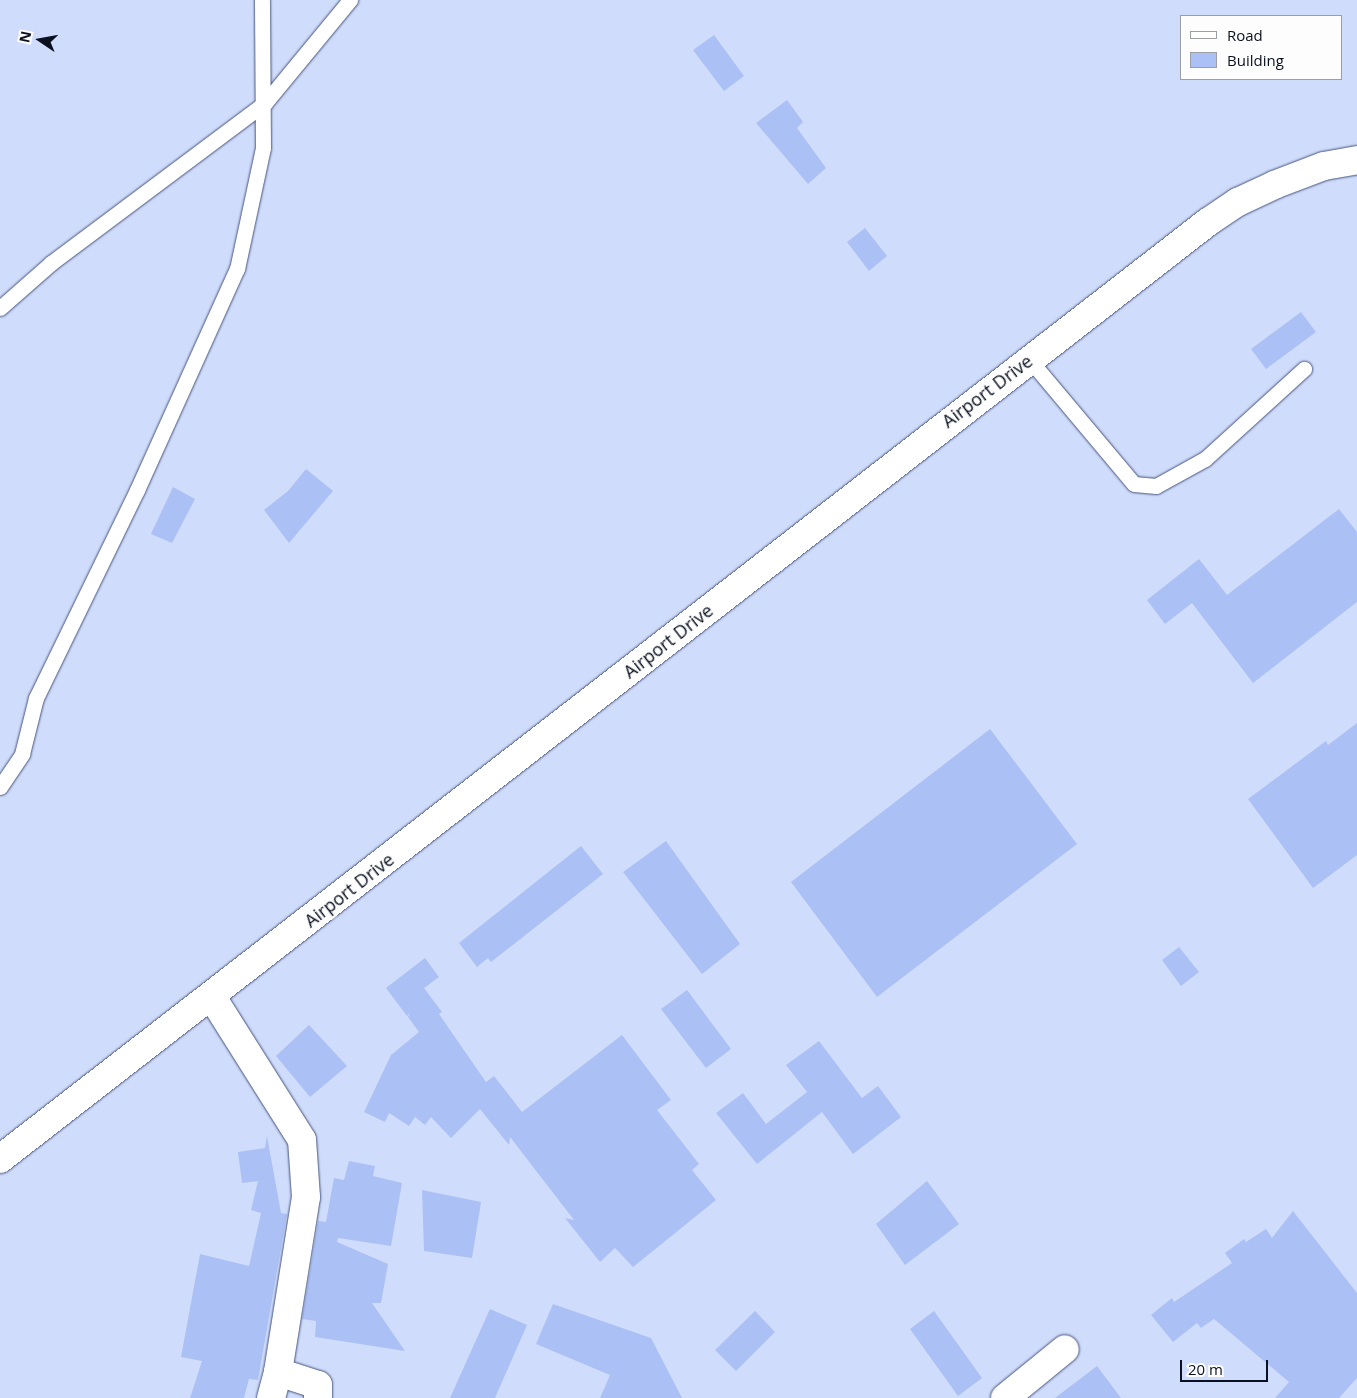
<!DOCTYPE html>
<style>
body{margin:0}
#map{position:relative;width:1357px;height:1398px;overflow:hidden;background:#d0dcfb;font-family:"Open Sans",sans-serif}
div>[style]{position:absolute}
.building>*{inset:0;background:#abc0f4}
.roads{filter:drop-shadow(0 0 1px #45547f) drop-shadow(0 0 1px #45547f)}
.lane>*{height:15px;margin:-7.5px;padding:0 7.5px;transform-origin:7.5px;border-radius:7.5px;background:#fff}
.street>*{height:28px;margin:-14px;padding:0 14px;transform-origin:14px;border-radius:14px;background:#fff}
.primary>*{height:28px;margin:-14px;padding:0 14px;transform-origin:14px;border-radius:14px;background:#fff}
span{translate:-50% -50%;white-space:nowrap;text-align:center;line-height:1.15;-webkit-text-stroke:4.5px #fdfdfd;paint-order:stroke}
.street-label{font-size:18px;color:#0a1020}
.legend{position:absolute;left:1180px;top:15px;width:162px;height:65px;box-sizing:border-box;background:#fdfdfd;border:1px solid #9c9ea5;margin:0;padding:6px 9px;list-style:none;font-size:15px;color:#0a1020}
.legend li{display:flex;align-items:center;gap:10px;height:25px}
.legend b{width:25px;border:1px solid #9c9ea5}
.north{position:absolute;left:15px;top:15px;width:50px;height:50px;-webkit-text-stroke:4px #fdfdfd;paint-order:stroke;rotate:282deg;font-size:14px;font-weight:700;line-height:20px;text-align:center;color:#0a1020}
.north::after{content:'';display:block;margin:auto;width:18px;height:22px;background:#0a1020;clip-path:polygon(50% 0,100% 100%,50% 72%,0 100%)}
.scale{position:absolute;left:1180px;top:1360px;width:88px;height:22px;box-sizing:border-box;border:2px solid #0a1020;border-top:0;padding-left:6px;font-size:15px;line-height:18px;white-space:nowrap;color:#0a1020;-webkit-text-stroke:4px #fdfdfd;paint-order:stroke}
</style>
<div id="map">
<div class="building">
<div style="clip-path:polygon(714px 35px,744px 76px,724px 91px,693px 50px)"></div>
<div style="clip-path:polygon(787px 100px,803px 122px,797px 128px,826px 168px,808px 184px,756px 123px)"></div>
<div style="clip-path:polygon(865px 228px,887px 256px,869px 271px,847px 242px)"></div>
<div style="clip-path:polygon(1301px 312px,1316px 332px,1266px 369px,1251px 349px)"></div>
<div style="clip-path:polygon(306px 469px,333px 491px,289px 543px,264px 510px,288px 491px)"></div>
<div style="clip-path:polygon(173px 487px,195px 499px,172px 543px,151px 534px)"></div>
<div style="clip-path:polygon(1339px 509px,1357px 532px,1357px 602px,1253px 683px,1192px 603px,1165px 624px,1147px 600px,1199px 559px,1227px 595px)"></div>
<div style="clip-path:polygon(1357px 723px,1357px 855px,1313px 888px,1248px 799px,1326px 741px,1328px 745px)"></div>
<div style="clip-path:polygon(990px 729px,1077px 844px,877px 997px,791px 882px)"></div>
<div style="clip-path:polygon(666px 841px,740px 944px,702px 974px,623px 872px)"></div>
<div style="clip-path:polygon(581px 846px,603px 874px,491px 962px,488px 958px,477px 967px,459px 943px)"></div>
<div style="clip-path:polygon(1179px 947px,1199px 972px,1181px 986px,1162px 960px)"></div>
<div style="clip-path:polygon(425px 958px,439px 977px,424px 988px,442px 1012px,439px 1014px,486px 1082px,494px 1076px,522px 1112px,622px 1035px,671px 1100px,657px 1110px,699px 1164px,692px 1170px,716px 1200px,633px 1267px,615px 1248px,600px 1262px,565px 1218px,574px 1220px,510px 1137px,509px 1145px,480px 1109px,451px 1138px,431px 1117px,425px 1125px,415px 1117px,409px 1126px,389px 1113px,385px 1122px,364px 1112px,391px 1055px,419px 1032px,408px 1017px,410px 1013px,407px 1016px,386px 988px)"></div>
<div style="clip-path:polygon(687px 990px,731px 1049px,706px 1068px,661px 1009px)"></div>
<div style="clip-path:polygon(309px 1025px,347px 1066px,310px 1097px,276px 1056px)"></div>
<div style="clip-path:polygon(819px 1041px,862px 1098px,878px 1086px,901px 1117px,853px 1154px,822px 1112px,757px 1164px,716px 1113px,743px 1093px,766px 1124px,807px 1092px,786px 1065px)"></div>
<div style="clip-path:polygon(267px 1136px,281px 1213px,287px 1214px,258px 1380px,249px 1379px,244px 1398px,190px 1398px,202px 1361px,181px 1357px,200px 1254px,249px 1266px,261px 1213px,251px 1210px,258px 1181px,242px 1183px,238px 1152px,265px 1148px)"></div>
<div style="clip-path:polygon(349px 1161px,375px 1166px,373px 1176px,402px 1183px,391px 1246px,338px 1238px,337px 1242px,388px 1264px,381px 1303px,372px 1303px,405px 1351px,315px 1337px,316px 1321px,302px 1319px,318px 1221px,326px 1222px,334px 1178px,344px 1180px)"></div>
<div style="clip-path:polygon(927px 1181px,959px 1224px,905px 1265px,876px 1224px)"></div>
<div style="clip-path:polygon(422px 1190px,481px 1202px,472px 1258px,424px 1251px)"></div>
<div style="clip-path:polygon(1293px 1211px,1357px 1293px,1357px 1378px,1339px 1398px,1275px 1398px,1289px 1382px,1214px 1319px,1201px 1328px,1197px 1323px,1173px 1342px,1151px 1315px,1172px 1298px,1174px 1302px,1232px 1263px,1225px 1253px,1244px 1239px,1246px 1242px,1266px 1229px,1272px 1238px)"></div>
<div style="clip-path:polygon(553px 1304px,651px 1338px,682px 1398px,600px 1398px,610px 1375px,536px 1344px)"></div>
<div style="clip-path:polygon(490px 1309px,527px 1325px,495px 1398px,450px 1398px)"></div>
<div style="clip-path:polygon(755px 1311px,775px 1332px,736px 1371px,715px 1350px)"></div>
<div style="clip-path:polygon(934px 1311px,982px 1378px,958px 1396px,910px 1329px)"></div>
<div style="clip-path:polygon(1097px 1366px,1121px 1398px,1055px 1398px)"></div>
</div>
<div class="roads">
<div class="lane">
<div style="left:0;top:308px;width:68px;rotate:-41.4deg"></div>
<div style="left:51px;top:263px;width:267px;rotate:-36.8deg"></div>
<div style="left:265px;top:103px;width:134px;rotate:-50.5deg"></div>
<div style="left:1029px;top:359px;width:163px;rotate:50deg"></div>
<div style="left:1134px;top:484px;width:22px;rotate:5deg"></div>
<div style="left:1156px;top:486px;width:56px;rotate:-28.9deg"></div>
<div style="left:1205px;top:459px;width:134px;rotate:-42.3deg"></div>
<div style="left:0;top:787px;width:40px;rotate:-56deg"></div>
<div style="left:22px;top:754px;width:58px;rotate:-76deg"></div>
<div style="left:36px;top:698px;width:231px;rotate:-64.1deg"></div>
<div style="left:137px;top:490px;width:243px;rotate:-65.7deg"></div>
<div style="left:237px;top:269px;width:124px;rotate:-77.9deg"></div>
<div style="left:263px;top:148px;width:148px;rotate:-90.4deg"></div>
</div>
<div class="street">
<div style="left:212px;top:997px;width:169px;rotate:57.8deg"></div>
<div style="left:302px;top:1140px;width:57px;rotate:86deg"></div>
<div style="left:306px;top:1197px;width:177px;rotate:99.1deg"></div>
<div style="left:278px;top:1372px;width:27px;rotate:105deg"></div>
<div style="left:278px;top:1372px;width:42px;rotate:18deg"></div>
<div style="left:318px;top:1385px;width:13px;rotate:90deg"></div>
<div style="left:1005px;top:1398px;width:77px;rotate:-39.2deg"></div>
</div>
<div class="primary">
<div style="left:0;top:1159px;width:1529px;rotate:-37.8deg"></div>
<div style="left:1208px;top:222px;width:36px;rotate:-34deg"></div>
<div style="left:1238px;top:202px;width:40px;rotate:-25deg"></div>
<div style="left:1274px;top:185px;width:53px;rotate:-20.8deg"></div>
<div style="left:1324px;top:166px;width:34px;rotate:-10deg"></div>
</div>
</div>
<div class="street-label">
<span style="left:987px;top:391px;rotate:-37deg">Airport Drive</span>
<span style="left:668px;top:641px;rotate:-38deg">Airport Drive</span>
<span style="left:349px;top:890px;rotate:-38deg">Airport Drive</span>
</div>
<ul class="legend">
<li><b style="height:6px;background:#fff"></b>Road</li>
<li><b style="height:14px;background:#abc0f4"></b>Building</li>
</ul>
<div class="north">N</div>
<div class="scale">20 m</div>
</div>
